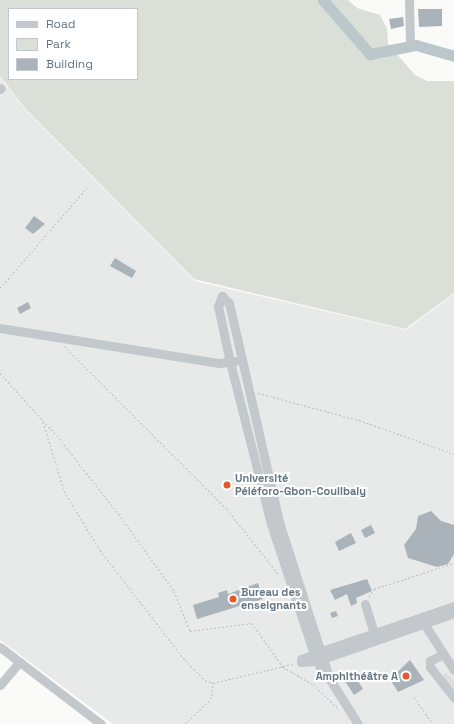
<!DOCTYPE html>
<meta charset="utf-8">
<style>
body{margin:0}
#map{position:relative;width:454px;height:724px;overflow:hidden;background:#fafaf8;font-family:"Space Grotesk",sans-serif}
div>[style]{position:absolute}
.built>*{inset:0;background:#e8e9e9}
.green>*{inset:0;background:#dadfd7}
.river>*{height:11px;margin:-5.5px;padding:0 5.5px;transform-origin:5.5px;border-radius:5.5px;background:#bbc7cb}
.building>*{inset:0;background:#aab3b9}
.path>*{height:1px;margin-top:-0.5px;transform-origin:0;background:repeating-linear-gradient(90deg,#bbbfc2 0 2px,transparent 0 4px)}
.minor>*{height:9px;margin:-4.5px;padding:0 4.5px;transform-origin:4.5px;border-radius:4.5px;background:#c3c8cc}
.dots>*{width:11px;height:11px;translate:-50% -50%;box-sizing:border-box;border:2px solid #fff;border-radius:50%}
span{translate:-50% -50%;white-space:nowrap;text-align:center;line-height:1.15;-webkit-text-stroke:4px #fff;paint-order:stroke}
.poi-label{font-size:11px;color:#657683;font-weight:700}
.left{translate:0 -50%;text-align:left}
.right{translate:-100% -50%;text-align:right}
.legend{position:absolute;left:8px;top:8px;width:130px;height:72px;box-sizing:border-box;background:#fff;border:1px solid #c1c8cd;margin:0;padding:5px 7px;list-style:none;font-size:12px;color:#657683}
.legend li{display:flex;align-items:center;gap:8px;height:20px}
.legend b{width:20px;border:1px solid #c1c8cd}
</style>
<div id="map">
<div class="built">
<div style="clip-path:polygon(0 77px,22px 106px,195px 281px,406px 330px,454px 294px,454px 724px,113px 724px,0 640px)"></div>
</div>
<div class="green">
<div style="clip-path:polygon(evenodd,0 0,348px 0,357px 8px,380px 15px,387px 29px,388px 44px,415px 75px,427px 81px,454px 81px,454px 293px,405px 329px,194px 279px,24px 107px,0 76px,0 0,9px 9px,137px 9px,137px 79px,9px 79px,9px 9px)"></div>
<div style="clip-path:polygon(445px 672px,454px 680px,454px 691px,443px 677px)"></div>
</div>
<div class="river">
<div style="left:323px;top:0;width:72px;rotate:49deg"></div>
<div style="left:370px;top:54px;width:47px;rotate:-11.1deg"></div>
<div style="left:416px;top:45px;width:40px;rotate:16deg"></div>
</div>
<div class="building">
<div style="clip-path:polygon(418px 9px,442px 9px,442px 26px,419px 27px)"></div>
<div style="clip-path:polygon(403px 17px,404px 26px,391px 29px,389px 19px)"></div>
<div style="clip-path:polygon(34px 216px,45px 224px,33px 234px,25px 228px)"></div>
<div style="clip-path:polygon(115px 258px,136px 271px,132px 278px,110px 266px)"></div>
<div style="clip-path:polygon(28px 302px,31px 308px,20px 314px,17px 308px)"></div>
<div style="clip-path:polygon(431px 511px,441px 521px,454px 525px,454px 554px,448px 564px,437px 567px,408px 558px,404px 545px,416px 529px,418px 516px)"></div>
<div style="clip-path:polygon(371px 525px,375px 533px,365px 538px,361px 530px)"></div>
<div style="clip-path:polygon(351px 533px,356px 543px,339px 551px,335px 542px)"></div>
<div style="clip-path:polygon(367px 579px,372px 591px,356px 598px,357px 603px,351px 606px,347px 594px,335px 600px,330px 590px)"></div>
<div style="clip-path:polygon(258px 583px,263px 599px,197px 619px,193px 605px,219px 597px,218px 593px,227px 590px,228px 594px)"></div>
<div style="clip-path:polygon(336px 611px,338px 616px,332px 618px,330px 613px)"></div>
<div style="clip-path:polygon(410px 660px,424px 680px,398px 692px,390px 679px)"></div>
<div style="clip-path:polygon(354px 675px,363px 689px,354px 695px,345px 681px)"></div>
</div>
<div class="path">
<div style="left:0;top:288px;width:133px;rotate:-49deg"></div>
<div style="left:64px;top:346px;width:231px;rotate:45deg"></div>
<div style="left:227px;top:509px;width:84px;rotate:51.8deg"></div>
<div style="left:0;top:373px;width:88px;rotate:47.8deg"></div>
<div style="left:59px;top:438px;width:100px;rotate:51.9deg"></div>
<div style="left:121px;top:517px;width:91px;rotate:54.4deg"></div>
<div style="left:174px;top:591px;width:43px;rotate:68.2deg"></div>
<div style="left:190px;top:631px;width:63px;rotate:-7.4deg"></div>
<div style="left:252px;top:623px;width:54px;rotate:54.8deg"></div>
<div style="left:283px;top:667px;width:34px;rotate:30deg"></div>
<div style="left:313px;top:684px;width:35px;rotate:44deg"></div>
<div style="left:258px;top:393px;width:105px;rotate:15deg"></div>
<div style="left:359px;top:420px;width:101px;rotate:19.7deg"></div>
<div style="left:43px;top:422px;width:72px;rotate:73.1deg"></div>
<div style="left:64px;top:491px;width:69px;rotate:58.6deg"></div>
<div style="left:100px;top:550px;width:139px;rotate:52.3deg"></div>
<div style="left:185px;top:660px;width:28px;rotate:45deg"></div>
<div style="left:205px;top:680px;width:9px;rotate:21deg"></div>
<div style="left:369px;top:597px;width:9px;rotate:-58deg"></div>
<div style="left:374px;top:589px;width:84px;rotate:-18deg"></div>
<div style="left:414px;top:697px;width:33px;rotate:55deg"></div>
<div style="left:185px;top:724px;width:36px;rotate:-44deg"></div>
<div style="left:211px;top:699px;width:16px;rotate:-83deg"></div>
<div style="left:213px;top:683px;width:82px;rotate:-13.4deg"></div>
</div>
<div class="minor">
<div style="left:409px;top:0;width:43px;rotate:88.7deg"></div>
<div style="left:0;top:89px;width:1px;rotate:-45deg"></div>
<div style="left:0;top:328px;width:222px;rotate:9.1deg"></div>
<div style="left:219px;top:363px;width:16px;rotate:-7deg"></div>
<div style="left:365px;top:604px;width:30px;rotate:73deg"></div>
<div style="left:454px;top:606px;width:139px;rotate:161.2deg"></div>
<div style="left:322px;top:651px;width:22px;rotate:159deg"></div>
<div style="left:301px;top:659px;width:3px;rotate:90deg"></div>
<div style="left:301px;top:662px;width:16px;rotate:-4deg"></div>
<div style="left:317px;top:661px;width:145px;rotate:-19.3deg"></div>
<div style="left:421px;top:619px;width:61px;rotate:57.1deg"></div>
<div style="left:0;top:647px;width:127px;rotate:37.3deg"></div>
<div style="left:443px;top:654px;width:15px;rotate:152deg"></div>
<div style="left:430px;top:661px;width:6px;rotate:90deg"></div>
<div style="left:430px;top:667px;width:39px;rotate:52deg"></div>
<div style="left:329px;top:678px;width:7px;rotate:-153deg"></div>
<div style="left:323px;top:675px;width:23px;rotate:-113deg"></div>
<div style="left:314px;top:654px;width:137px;rotate:-108.3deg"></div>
<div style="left:271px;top:524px;width:167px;rotate:-104.2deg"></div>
<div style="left:230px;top:362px;width:57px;rotate:-102.1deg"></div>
<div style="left:218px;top:306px;width:11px;rotate:-68deg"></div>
<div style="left:222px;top:296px;width:10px;rotate:45deg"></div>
<div style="left:229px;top:303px;width:225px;rotate:77.1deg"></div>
<div style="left:279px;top:522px;width:164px;rotate:72.2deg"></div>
<div style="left:329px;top:678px;width:54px;rotate:57.8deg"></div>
<div style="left:0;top:685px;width:30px;rotate:-50deg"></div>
</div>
<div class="dots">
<div style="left:227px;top:485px;background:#e4572e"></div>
<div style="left:233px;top:599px;background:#e4572e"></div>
<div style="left:406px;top:676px;background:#e4572e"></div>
</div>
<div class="poi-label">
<span class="left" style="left:235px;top:485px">Université<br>Péléforo-Gbon-Coulibaly</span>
<span class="left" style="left:241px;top:599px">Bureau des<br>enseignants</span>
<span class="right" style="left:398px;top:676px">Amphithéâtre A</span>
</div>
<ul class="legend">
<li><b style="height:5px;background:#c3c8cc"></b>Road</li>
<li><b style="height:11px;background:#dadfd7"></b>Park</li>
<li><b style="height:11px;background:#aab3b9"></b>Building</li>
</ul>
</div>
